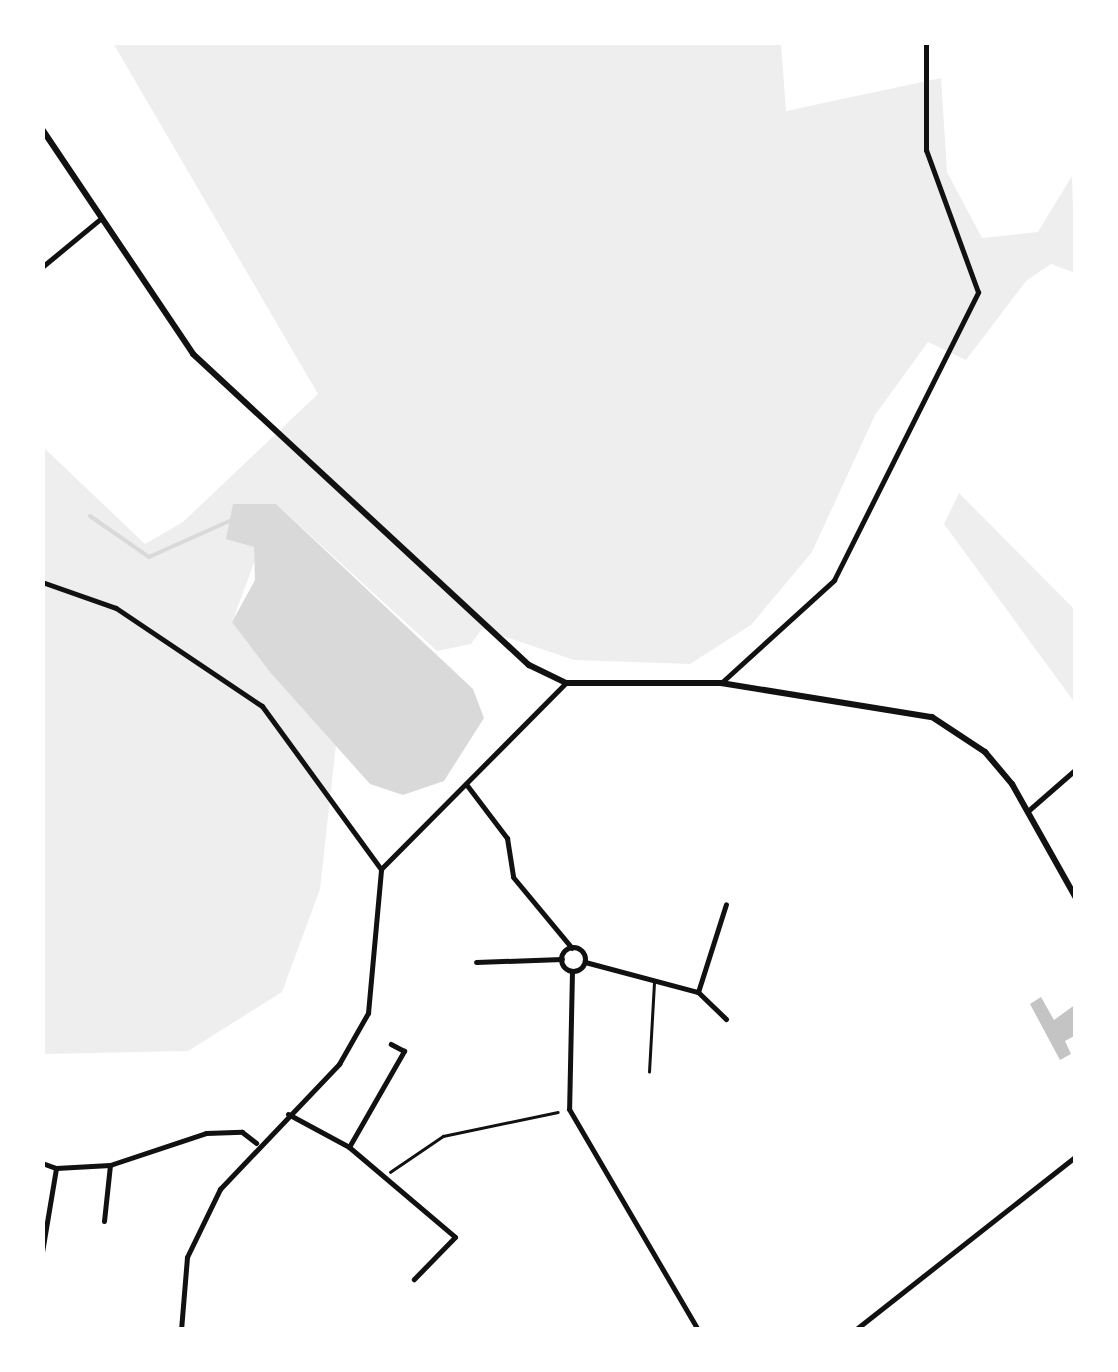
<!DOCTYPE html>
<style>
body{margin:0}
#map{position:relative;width:1118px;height:1372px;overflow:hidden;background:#fff;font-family:"Golos Text",sans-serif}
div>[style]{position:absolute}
.green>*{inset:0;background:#eee}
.water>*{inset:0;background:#d9d9d9}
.stream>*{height:4px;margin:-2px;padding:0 2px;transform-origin:2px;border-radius:2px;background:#d9d9d9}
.building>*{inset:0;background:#c4c4c4}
.path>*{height:2.5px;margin:-1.25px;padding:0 1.25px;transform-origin:1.25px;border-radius:1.25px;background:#111}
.service>*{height:2.5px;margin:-1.25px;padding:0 1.25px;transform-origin:1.25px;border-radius:1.25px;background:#111}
.minor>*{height:5px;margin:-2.5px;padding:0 2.5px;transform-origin:2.5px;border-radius:2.5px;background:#111}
.minor>.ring{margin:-2.5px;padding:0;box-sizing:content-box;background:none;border:5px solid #111;border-radius:50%}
.tertiary>*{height:6px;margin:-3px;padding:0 3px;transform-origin:3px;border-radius:3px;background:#111}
span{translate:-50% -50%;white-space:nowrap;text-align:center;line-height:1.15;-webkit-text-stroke:9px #fff;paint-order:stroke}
.frame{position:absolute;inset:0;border:45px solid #fff;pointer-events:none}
</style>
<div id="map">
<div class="green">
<div style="clip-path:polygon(113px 43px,781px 43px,786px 111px,941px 78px,947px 172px,982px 238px,1038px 232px,1072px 176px,1075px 273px,1051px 264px,1026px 281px,966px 360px,928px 342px,875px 415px,812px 552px,751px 625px,690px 664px,574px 660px,482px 629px,471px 644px,437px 651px,276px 504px,232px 622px,336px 745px,320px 889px,282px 992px,188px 1051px,43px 1054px,42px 446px,145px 544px,183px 522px,318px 394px)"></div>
<div style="clip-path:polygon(959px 493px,1075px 610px,1075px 703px,944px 524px)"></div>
</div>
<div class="water">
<div style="clip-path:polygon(233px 504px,276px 504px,473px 689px,484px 718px,444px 781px,403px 795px,370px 784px,270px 672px,232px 622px,255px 580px,254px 547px,226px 539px)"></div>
</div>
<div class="stream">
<div style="left:90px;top:516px;width:72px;rotate:34.8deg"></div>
<div style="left:149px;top:557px;width:93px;rotate:-24.1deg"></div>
<div style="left:294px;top:1330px;width:6px"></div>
</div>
<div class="building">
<div style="clip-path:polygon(1041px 997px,1054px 1020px,1076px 1004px,1076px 1035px,1065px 1041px,1071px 1054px,1060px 1060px,1030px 1004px)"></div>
</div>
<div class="path">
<div style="left:390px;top:1172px;width:64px;rotate:-34.2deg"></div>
<div style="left:443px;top:1136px;width:117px;rotate:-11.8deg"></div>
</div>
<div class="service">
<div style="left:649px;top:1072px;width:90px;rotate:-86.8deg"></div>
</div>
<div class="minor">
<div style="left:42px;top:267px;width:74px;rotate:-39.5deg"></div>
<div style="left:42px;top:582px;width:78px;rotate:19.4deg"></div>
<div style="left:116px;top:608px;width:176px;rotate:33.9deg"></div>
<div style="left:262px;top:706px;width:202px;rotate:53.9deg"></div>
<div style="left:721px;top:683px;width:153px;rotate:-42.3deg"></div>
<div style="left:834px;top:580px;width:322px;rotate:-63.4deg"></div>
<div style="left:978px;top:292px;width:151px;rotate:-110.1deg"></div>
<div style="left:926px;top:150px;width:108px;rotate:-90deg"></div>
<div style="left:466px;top:784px;width:68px;rotate:52.8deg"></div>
<div style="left:507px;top:838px;width:39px;rotate:81deg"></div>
<div style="left:513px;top:877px;width:92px;rotate:50.3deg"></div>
<div style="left:1029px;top:810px;width:62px;rotate:-41.1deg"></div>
<div class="ring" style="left:561px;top:947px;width:19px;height:19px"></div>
<div style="left:476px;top:962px;width:86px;rotate:-2deg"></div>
<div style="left:585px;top:962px;width:117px;rotate:14.9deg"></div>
<div style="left:698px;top:992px;width:39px;rotate:44deg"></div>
<div style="left:572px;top:971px;width:138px;rotate:91.2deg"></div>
<div style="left:569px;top:1109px;width:256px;rotate:59.7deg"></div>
<div style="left:698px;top:992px;width:92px;rotate:-72.3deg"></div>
<div style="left:288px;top:1114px;width:69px;rotate:28.4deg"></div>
<div style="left:349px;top:1147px;width:111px;rotate:-60.2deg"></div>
<div style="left:404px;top:1051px;width:15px;rotate:-152deg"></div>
<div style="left:349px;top:1147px;width:139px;rotate:40.3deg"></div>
<div style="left:455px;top:1237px;width:59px;rotate:134.3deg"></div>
<div style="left:42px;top:1163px;width:15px;rotate:20deg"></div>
<div style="left:104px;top:1221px;width:56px;rotate:-83.9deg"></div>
<div style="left:42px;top:1252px;width:85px;rotate:-80.5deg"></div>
<div style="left:56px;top:1168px;width:54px;rotate:-3.2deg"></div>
<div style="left:110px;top:1165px;width:101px;rotate:-18.4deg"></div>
<div style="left:206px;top:1133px;width:36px;rotate:-2deg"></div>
<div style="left:242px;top:1132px;width:18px;rotate:38deg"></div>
<div style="left:181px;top:1330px;width:73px;rotate:-85.3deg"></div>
<div style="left:187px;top:1257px;width:76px;rotate:-64.1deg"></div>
<div style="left:220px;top:1189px;width:173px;rotate:-46.4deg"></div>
<div style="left:339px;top:1064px;width:59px;rotate:-60.4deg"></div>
<div style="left:368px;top:1013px;width:145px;rotate:-84.8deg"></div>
<div style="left:381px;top:869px;width:262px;rotate:-45.2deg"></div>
<div style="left:855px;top:1330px;width:281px;rotate:-38.2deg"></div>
</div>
<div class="tertiary">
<div style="left:42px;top:129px;width:271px;rotate:56.1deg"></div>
<div style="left:193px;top:354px;width:458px;rotate:42.8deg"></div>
<div style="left:529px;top:665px;width:41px;rotate:25.9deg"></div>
<div style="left:566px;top:683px;width:155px"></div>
<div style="left:721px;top:683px;width:214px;rotate:9.2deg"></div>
<div style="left:932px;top:717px;width:64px;rotate:33.4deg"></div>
<div style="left:985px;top:752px;width:42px;rotate:49.8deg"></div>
<div style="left:1012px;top:784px;width:131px;rotate:60.7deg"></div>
</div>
<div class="frame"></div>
</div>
